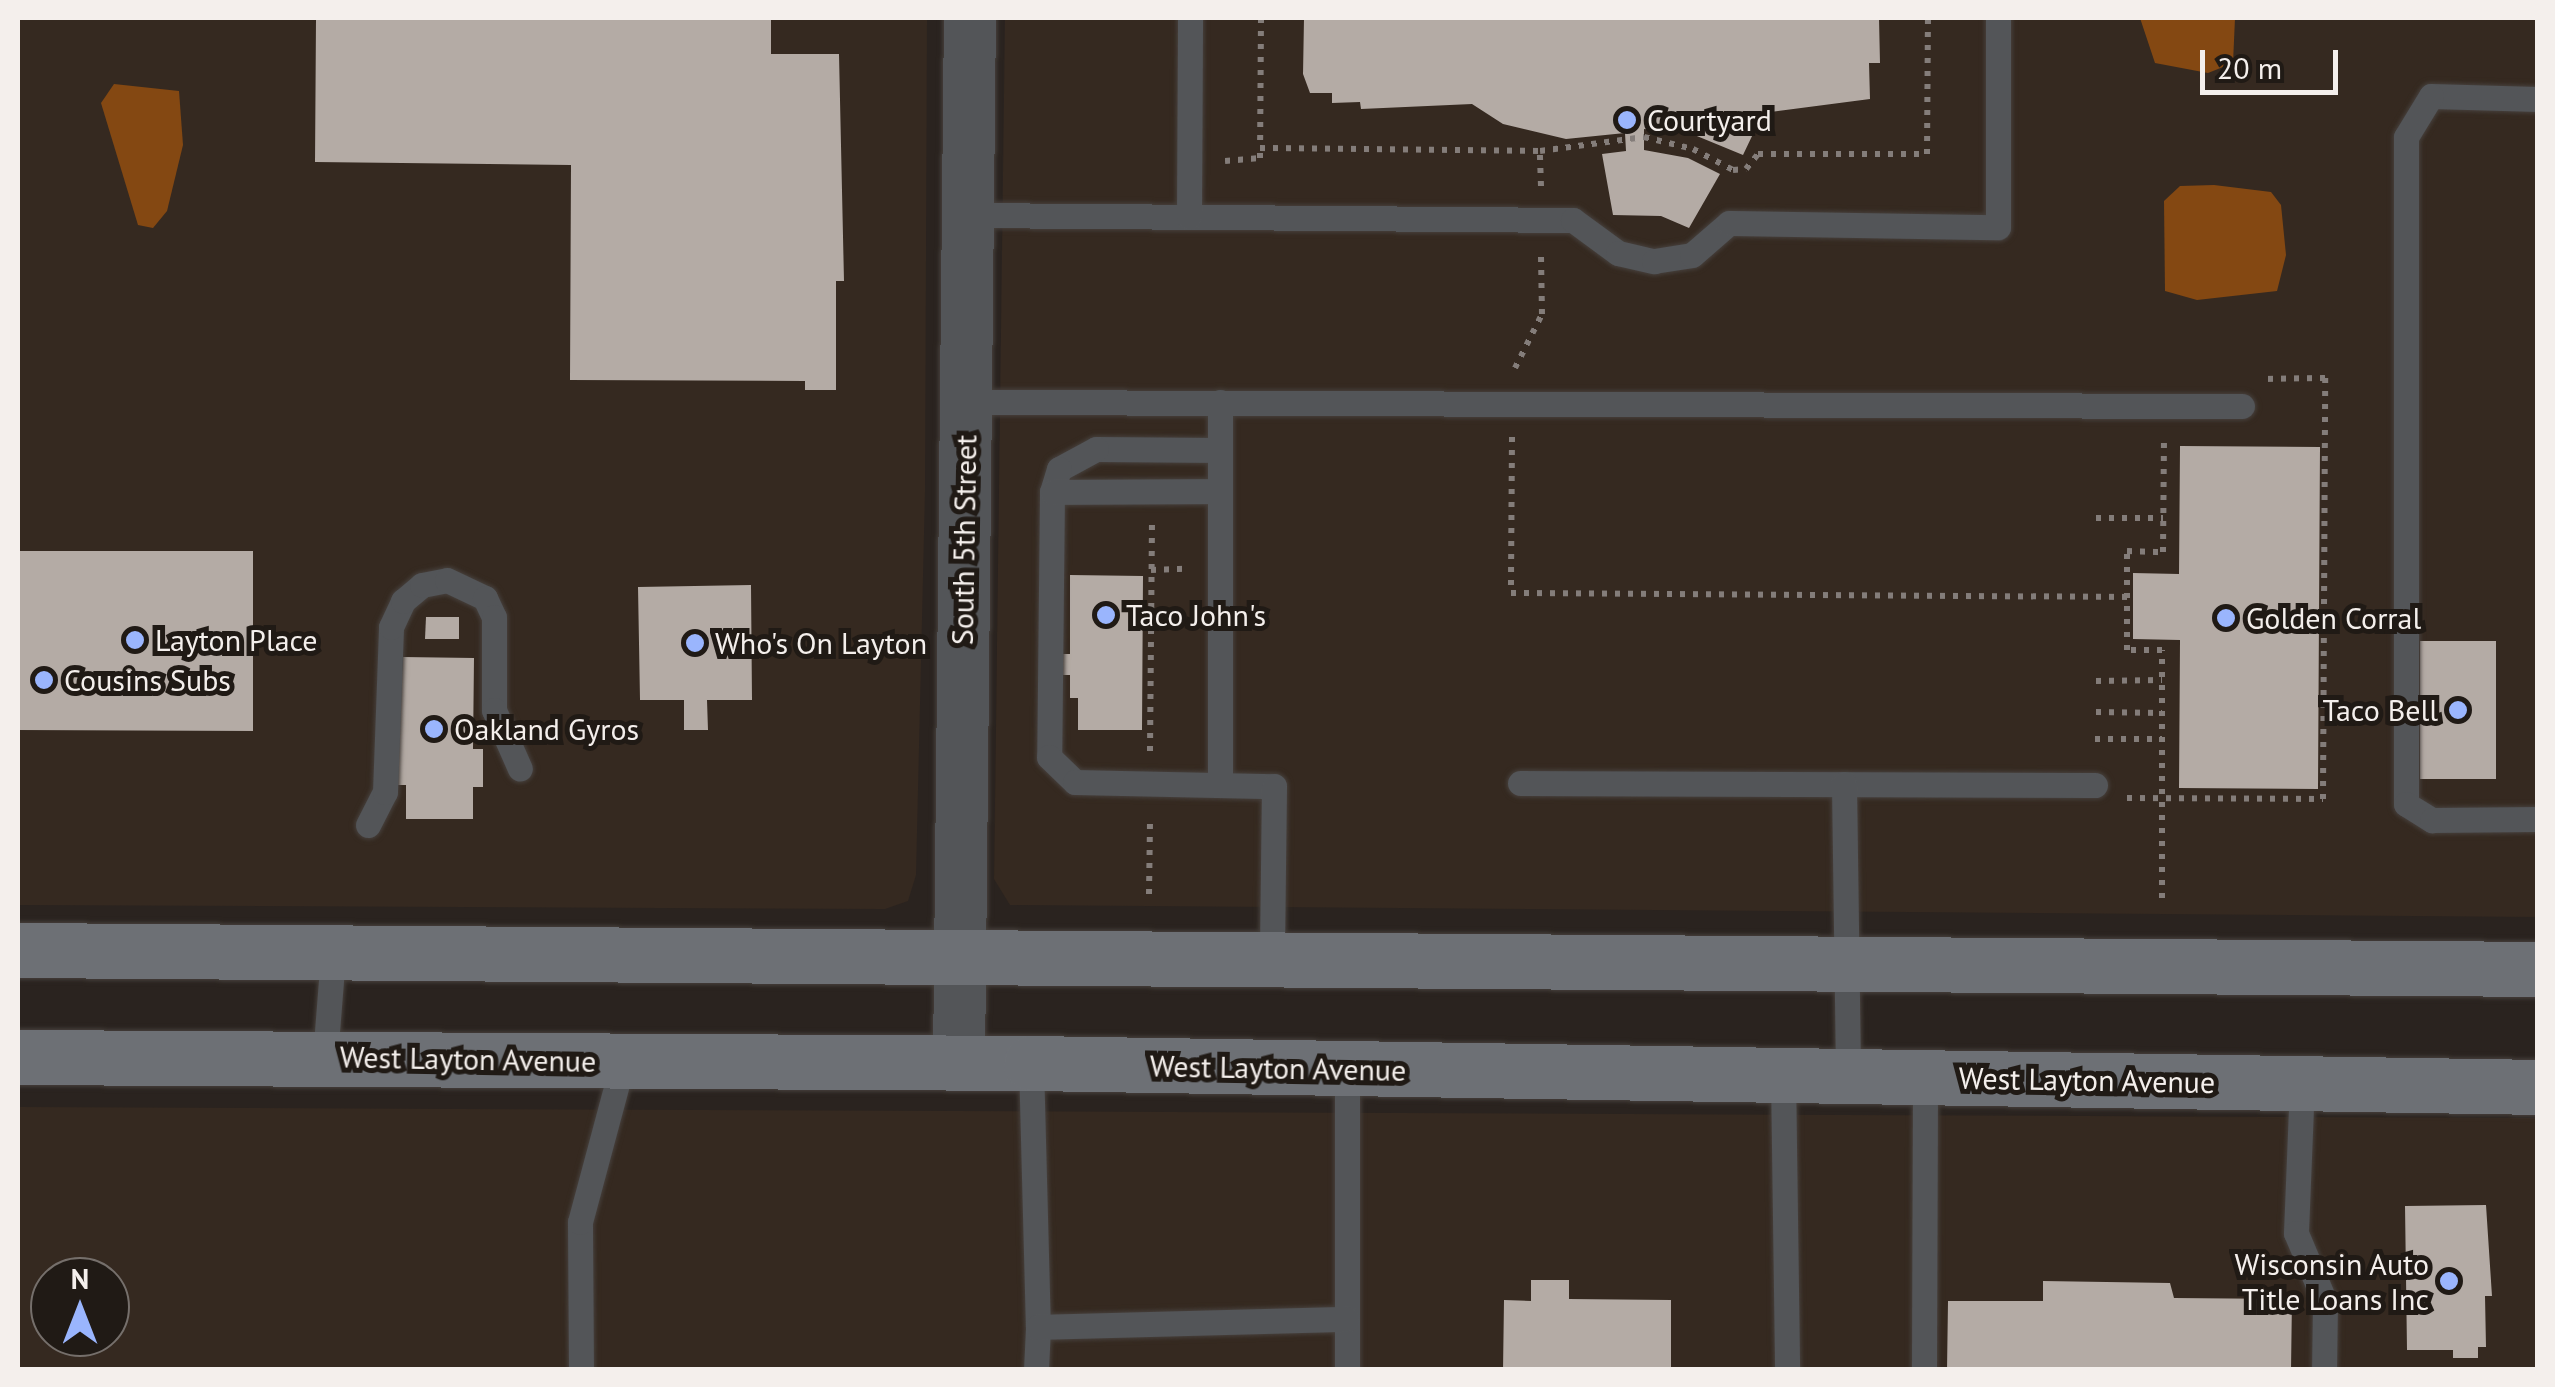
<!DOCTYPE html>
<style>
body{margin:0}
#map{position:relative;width:2555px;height:1387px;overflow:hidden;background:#2a231f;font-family:"PT Sans",sans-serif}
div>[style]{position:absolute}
.built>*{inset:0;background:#352920}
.water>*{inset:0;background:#844812}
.building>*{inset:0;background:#b4aba5}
.path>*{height:6px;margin-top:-3px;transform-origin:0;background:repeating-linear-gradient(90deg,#847d7a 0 5px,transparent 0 13px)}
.roads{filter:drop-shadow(0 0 2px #46403c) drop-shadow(0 0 2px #46403c)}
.lane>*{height:25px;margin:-12.5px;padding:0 12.5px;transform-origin:12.5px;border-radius:12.5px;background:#535558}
.street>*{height:52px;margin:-26px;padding:0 26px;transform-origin:26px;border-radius:26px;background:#535558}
.secondary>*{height:55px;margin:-27.5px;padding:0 27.5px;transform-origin:27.5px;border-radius:27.5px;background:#6d7075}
.dots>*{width:28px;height:28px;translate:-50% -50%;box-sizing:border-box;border:5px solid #201a15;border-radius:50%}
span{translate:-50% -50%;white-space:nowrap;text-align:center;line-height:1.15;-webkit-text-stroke:10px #201a15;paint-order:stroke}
.poi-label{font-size:30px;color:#f4efec}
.left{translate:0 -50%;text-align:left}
.right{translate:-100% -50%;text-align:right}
.street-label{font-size:30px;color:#f4efec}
.frame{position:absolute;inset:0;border:20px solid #f4efec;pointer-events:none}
.north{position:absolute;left:30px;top:1257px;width:100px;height:100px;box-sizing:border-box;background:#201a15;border:2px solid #756f6b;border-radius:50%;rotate:0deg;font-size:28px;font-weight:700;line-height:40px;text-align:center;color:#f4efec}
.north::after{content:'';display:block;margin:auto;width:35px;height:45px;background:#9ab5fd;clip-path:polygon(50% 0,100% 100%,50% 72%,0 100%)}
.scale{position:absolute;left:2200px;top:50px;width:138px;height:45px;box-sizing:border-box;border:5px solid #f4efec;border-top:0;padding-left:12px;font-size:30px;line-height:35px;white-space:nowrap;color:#f4efec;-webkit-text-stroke:8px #201a15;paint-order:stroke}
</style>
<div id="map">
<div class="built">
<div style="clip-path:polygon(18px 18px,927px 18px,925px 491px,916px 875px,908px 901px,885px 909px,18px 905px)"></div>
<div style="clip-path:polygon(1005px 18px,2537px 18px,2537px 917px,1010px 905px,994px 879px)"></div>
<div style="clip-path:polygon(evenodd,18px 1107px,2537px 1118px,2537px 1369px,18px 1369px,18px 1107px,50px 1277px,110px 1277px,110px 1337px,50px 1337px,50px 1277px)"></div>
</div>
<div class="water">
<div style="clip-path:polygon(2140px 18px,2235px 18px,2233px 63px,2208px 73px,2155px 63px)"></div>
<div style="clip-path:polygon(114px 84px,179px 91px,183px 145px,167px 211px,153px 228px,138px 225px,101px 103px)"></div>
<div style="clip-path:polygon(2214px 185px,2271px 192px,2281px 205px,2286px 255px,2277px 291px,2197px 300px,2165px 291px,2164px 201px,2180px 186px)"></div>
</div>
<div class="building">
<div style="clip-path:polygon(316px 18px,771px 18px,771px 54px,839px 54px,844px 281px,836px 281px,836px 390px,805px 390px,805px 381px,570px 380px,571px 165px,315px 162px)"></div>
<div style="clip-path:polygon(1304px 18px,1879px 18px,1880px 63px,1869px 63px,1870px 99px,1763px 113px,1743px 155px,1692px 134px,1644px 129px,1644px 150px,1688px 158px,1720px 174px,1689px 228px,1661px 216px,1613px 215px,1602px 154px,1626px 151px,1625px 133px,1566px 139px,1503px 124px,1472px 104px,1361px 109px,1360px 102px,1332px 103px,1332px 93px,1310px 93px,1303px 74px)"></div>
<div style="clip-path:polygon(2180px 446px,2320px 447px,2318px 789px,2179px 788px,2180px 640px,2133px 639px,2133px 573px,2179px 574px)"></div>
<div style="clip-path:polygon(18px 551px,253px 551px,253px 731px,18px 730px)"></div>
<div style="clip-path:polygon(1070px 575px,1143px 576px,1142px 730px,1078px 730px,1078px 698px,1070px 698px,1070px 675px,1061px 675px,1061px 654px,1070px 654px)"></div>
<div style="clip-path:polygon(751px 585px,752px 700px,707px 700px,708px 730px,684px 730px,684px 700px,640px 700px,638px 587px)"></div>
<div style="clip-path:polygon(426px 617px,459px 617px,459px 639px,425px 639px)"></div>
<div style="clip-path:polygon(2420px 641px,2496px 641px,2496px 779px,2420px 779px)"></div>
<div style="clip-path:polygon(403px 657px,474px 658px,473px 749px,483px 749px,483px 787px,473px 787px,473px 819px,406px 819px,406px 785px,394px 785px)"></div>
<div style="clip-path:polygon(2486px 1205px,2492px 1296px,2485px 1296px,2486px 1347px,2478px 1347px,2478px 1358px,2453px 1358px,2453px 1350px,2407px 1350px,2405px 1206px)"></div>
<div style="clip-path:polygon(1531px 1280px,1569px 1280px,1569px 1299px,1671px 1300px,1671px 1370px,1503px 1370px,1504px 1300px,1531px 1301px)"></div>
<div style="clip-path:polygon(2043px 1281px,2170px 1283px,2174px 1298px,2292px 1299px,2291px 1370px,1947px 1370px,1948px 1301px,2043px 1301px)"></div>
</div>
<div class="path">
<div style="left:1261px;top:18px;width:130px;rotate:90.4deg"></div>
<div style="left:1260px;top:148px;width:280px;rotate:0.6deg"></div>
<div style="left:1225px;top:161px;width:35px;rotate:-5deg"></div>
<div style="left:1260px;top:158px;width:10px;rotate:-90deg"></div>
<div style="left:1541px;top:186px;width:35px;rotate:-92deg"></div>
<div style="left:1540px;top:151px;width:105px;rotate:-7.7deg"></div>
<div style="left:1644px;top:137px;width:50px;rotate:13.8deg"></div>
<div style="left:1693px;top:149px;width:45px;rotate:27.7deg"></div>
<div style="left:1733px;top:170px;width:13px;rotate:-4deg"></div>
<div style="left:1746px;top:169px;width:19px;rotate:-51deg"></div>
<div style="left:1758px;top:154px;width:169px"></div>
<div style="left:1927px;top:154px;width:136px;rotate:-89.6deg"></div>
<div style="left:1515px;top:368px;width:60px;rotate:-63.4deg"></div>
<div style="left:1542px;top:314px;width:60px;rotate:-91deg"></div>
<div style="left:1512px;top:437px;width:156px;rotate:90.4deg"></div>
<div style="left:1511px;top:593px;width:622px;rotate:0.37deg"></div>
<div style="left:2096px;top:518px;width:67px"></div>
<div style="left:1151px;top:570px;width:34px;rotate:-2deg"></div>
<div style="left:1151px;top:623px;width:34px"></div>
<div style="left:2096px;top:681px;width:66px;rotate:-0.9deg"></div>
<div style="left:2096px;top:712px;width:66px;rotate:0.9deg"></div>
<div style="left:2095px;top:739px;width:67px"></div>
<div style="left:1150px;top:751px;width:228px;rotate:-89.5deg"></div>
<div style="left:2127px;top:798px;width:196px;rotate:0.3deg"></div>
<div style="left:2323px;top:799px;width:421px;rotate:-89.7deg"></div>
<div style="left:2325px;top:378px;width:62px;rotate:179.1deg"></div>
<div style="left:1149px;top:894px;width:75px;rotate:-89.2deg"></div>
<div style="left:2162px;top:898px;width:248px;rotate:-90deg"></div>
<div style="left:2162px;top:650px;width:35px;rotate:180deg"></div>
<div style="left:2127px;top:650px;width:99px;rotate:-90deg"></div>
<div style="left:2127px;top:551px;width:36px;rotate:2deg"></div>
<div style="left:2163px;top:552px;width:111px;rotate:-89.5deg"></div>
</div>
<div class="roads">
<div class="lane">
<div style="left:2538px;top:99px;width:107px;rotate:-178.4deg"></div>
<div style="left:2431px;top:96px;width:48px;rotate:121.4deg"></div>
<div style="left:2406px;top:137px;width:667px;rotate:90deg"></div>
<div style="left:2406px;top:804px;width:31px;rotate:32deg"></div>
<div style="left:2432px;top:820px;width:106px;rotate:-0.5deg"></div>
<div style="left:968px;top:215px;width:605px;rotate:0.47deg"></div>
<div style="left:1573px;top:220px;width:56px;rotate:36.3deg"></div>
<div style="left:1618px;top:253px;width:37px;rotate:13deg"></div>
<div style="left:1654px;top:261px;width:38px;rotate:-9deg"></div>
<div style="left:1692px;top:255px;width:49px;rotate:-40.9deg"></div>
<div style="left:1729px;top:223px;width:269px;rotate:0.9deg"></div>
<div style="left:1998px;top:227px;width:209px;rotate:-90deg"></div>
<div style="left:1189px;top:217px;width:199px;rotate:-89.7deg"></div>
<div style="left:965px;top:402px;width:1277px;rotate:0.18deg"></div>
<div style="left:1220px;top:450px;width:124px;rotate:-179.5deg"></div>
<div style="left:1096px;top:449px;width:42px;rotate:151.6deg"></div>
<div style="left:1059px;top:469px;width:24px;rotate:107deg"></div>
<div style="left:1052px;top:492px;width:265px;rotate:90.6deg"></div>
<div style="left:1049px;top:757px;width:36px;rotate:44deg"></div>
<div style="left:1075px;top:782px;width:199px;rotate:1.2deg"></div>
<div style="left:1274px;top:786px;width:175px;rotate:90.7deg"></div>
<div style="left:1052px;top:492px;width:168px;rotate:-0.3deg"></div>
<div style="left:1520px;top:783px;width:575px;rotate:0.2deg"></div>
<div style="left:1844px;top:784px;width:292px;rotate:89.2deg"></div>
<div style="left:1220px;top:785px;width:383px;rotate:-90deg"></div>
<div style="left:368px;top:825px;width:37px;rotate:-63deg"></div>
<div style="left:385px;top:792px;width:165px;rotate:-87.9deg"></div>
<div style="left:391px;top:627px;width:29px;rotate:-65deg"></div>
<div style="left:403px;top:601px;width:25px;rotate:-40deg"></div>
<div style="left:422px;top:585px;width:25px;rotate:-11deg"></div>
<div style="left:447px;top:580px;width:42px;rotate:25.3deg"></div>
<div style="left:485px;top:598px;width:21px;rotate:65deg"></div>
<div style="left:494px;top:617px;width:93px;rotate:90deg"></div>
<div style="left:494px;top:710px;width:64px;rotate:66.2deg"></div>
<div style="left:325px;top:1057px;width:101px;rotate:-85.5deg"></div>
<div style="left:1031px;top:1063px;width:264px;rotate:88.5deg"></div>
<div style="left:1347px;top:1070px;width:300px;rotate:90deg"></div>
<div style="left:1783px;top:1074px;width:296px;rotate:89.2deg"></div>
<div style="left:2302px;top:1083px;width:150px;rotate:92.3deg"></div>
<div style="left:2296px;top:1233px;width:75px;rotate:67.2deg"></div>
<div style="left:2325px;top:1302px;width:68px;rotate:90.8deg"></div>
<div style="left:581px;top:1370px;width:148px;rotate:-90.4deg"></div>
<div style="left:580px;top:1222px;width:167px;rotate:-75deg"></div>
<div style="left:1036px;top:1370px;width:43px;rotate:-87.3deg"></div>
<div style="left:1038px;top:1327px;width:309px;rotate:-1.5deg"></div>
<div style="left:1924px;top:1370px;width:292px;rotate:-89.8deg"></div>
</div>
<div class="street">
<div style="left:959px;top:1063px;width:1045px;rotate:-89.4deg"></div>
</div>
<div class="secondary">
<div style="left:18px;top:950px;width:2520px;rotate:0.43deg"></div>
<div style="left:18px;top:1057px;width:1013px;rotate:0.34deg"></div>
<div style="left:1031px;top:1063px;width:1507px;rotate:0.91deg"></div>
</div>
</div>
<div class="dots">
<div style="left:1627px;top:120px;background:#9ab5fd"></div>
<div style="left:1106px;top:615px;background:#9ab5fd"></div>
<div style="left:2226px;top:618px;background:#9ab5fd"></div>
<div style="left:135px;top:640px;background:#9ab5fd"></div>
<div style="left:695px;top:643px;background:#9ab5fd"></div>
<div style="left:44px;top:680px;background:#9ab5fd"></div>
<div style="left:2458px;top:710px;background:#9ab5fd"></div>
<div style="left:434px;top:729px;background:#9ab5fd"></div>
<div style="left:2449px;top:1281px;background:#9ab5fd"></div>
</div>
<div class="poi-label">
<span class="left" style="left:1647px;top:120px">Courtyard</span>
<span class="left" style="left:1126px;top:615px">Taco John's</span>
<span class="left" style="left:2246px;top:618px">Golden Corral</span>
<span class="left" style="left:155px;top:640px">Layton Place</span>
<span class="left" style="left:715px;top:643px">Who's On Layton</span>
<span class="left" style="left:64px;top:680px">Cousins Subs</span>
<span class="right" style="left:2438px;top:710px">Taco Bell</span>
<span class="left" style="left:454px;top:729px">Oakland Gyros</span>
<span class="right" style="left:2429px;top:1281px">Wisconsin Auto<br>Title Loans Inc</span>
</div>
<div class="street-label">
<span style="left:964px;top:540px;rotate:-89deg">South 5th Street</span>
<span style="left:468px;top:1059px;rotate:1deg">West Layton Avenue</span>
<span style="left:1278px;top:1068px;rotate:1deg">West Layton Avenue</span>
<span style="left:2087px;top:1080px;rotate:1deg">West Layton Avenue</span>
</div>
<div class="frame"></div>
<div class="north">N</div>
<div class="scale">20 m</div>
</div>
